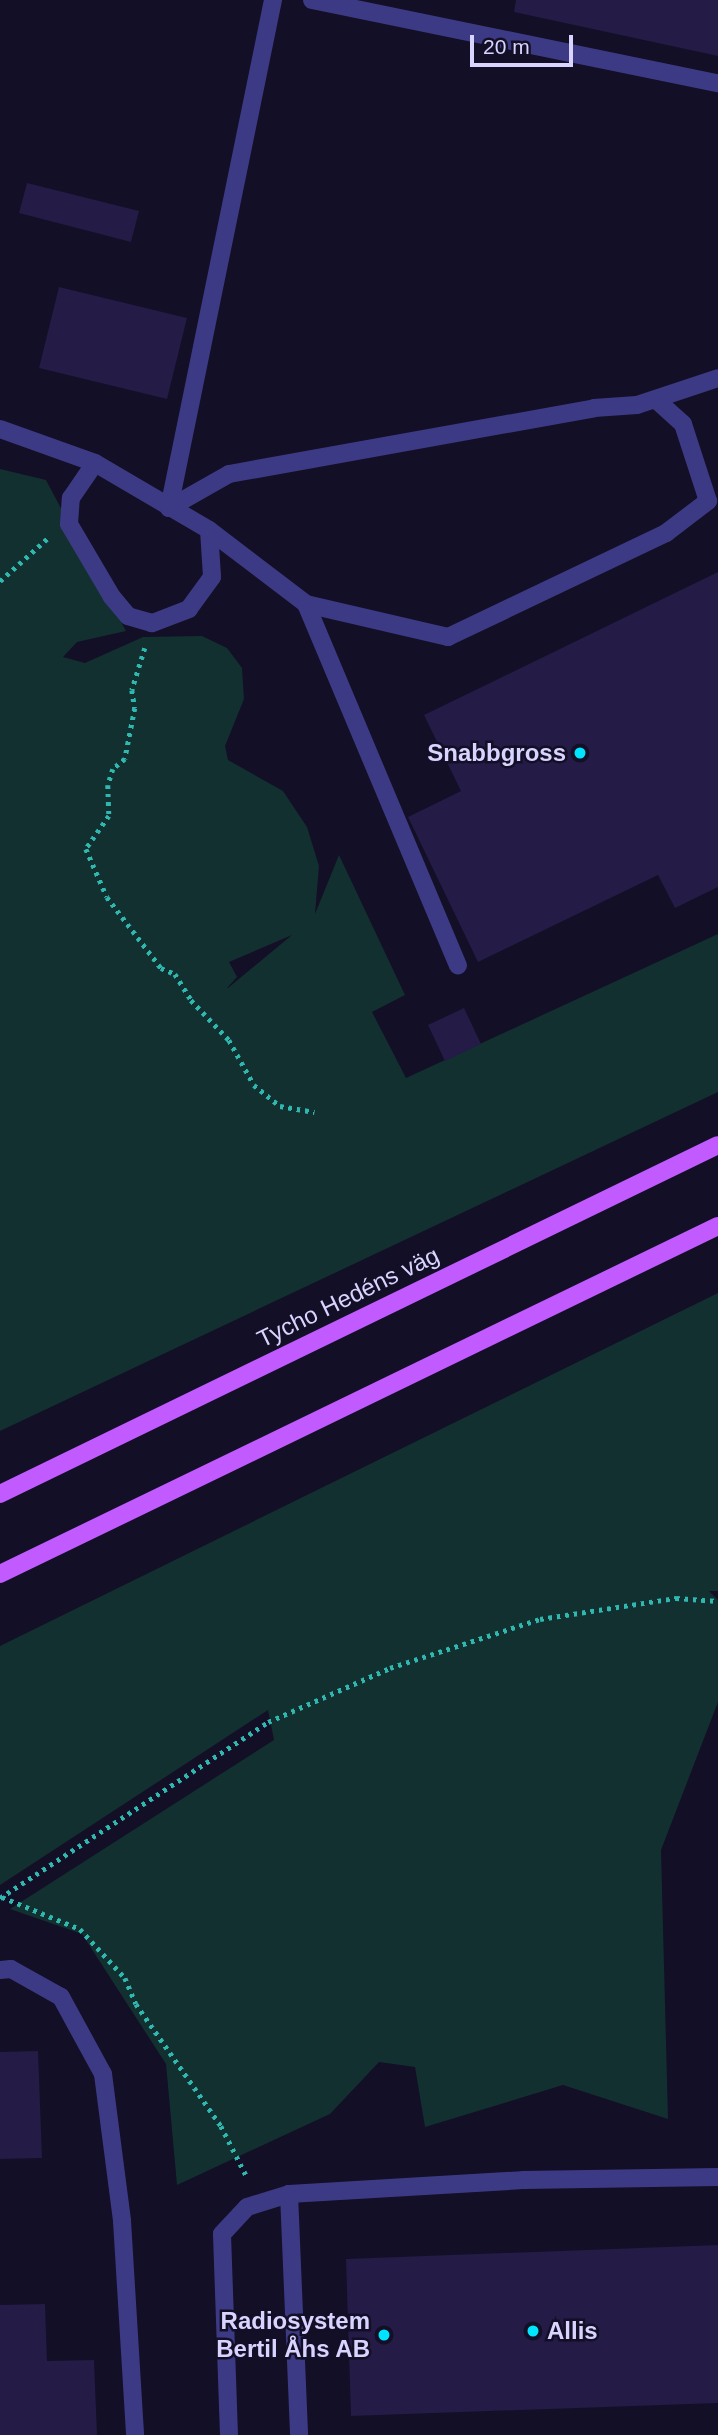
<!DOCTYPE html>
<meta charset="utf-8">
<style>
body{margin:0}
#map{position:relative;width:718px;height:2435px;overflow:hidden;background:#130f26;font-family:Helvetica,sans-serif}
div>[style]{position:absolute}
.green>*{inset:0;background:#12302f}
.building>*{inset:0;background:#241b47}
.path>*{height:4.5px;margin-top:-2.25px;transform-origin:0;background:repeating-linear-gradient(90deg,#2fb8b0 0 3.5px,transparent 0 8.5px)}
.minor>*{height:18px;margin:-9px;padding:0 9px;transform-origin:9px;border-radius:9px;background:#3d3a85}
.major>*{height:18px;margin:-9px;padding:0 9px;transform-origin:9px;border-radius:9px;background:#c25bff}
.dots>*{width:19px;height:19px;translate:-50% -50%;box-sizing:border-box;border:4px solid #130f26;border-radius:50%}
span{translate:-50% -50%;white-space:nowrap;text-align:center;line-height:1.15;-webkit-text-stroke:5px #130f26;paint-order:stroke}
.poi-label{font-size:24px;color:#d9d4ff;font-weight:700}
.right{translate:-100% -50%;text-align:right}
.left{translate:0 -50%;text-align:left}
.street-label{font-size:24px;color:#d9d4ff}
.scale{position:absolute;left:470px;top:35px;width:103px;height:32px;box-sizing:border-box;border:4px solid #d9d4ff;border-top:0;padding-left:9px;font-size:21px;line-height:24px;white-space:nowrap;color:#d9d4ff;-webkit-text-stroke:5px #130f26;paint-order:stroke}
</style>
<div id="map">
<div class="green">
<div style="clip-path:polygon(evenodd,0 469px,46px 480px,126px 631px,77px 642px,63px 657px,85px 663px,143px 637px,202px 636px,227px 648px,242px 668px,244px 699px,225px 746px,228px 760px,283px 791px,307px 827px,319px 866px,315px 914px,339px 855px,405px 995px,372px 1012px,406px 1078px,718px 934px,718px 1092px,0 1431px,0 469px,292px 935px,228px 988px,227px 988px,237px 977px,229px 962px,292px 935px)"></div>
<div style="clip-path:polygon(718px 1293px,718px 1591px,709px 1591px,718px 1600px,718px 1702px,661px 1850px,668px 2119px,563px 2085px,425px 2127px,415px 2067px,379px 2062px,330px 2114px,177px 2185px,166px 2064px,82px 1934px,10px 1909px,274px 1740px,268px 1710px,0 1885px,0 1646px)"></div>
</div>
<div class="building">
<div style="clip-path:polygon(516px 0,718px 0,718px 56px,514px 12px)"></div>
<div style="clip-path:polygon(27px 183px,139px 211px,131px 242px,19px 213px)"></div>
<div style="clip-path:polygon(59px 287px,187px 318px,167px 399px,39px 368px)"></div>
<div style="clip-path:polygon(718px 572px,718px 887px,675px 908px,658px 875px,478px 962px,408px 817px,461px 791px,424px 715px)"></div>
<div style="clip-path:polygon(464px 1008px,481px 1044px,445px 1061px,428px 1025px)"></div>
<div style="clip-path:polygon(38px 2051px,42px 2158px,0 2159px,0 2052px)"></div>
<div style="clip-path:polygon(718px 2245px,718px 2403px,351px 2416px,346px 2259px)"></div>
<div style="clip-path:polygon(45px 2304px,47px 2361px,94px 2360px,97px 2435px,0 2435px,0 2305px)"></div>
</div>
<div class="path">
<div style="left:0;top:581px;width:64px;rotate:-41.9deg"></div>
<div style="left:145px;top:648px;width:44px;rotate:107.2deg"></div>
<div style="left:132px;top:690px;width:18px;rotate:81deg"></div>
<div style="left:135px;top:708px;width:52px;rotate:101.1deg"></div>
<div style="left:125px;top:759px;width:16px;rotate:140deg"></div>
<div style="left:113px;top:769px;width:17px;rotate:107deg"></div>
<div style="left:108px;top:785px;width:31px;rotate:88deg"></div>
<div style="left:109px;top:816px;width:40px;rotate:124.9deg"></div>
<div style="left:86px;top:849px;width:52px;rotate:66.4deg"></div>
<div style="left:107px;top:897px;width:89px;rotate:52.7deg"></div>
<div style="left:161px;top:968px;width:15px;rotate:23deg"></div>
<div style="left:175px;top:974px;width:31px;rotate:58deg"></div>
<div style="left:191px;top:1000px;width:55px;rotate:46.5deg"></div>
<div style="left:229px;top:1040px;width:51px;rotate:60.9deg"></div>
<div style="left:254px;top:1085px;width:33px;rotate:39deg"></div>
<div style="left:280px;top:1106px;width:35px;rotate:10deg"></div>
<div style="left:2px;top:1897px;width:84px;rotate:22.3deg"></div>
<div style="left:80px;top:1929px;width:67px;rotate:47.4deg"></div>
<div style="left:125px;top:1978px;width:28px;rotate:67deg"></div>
<div style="left:136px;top:2004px;width:149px;rotate:55.1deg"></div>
<div style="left:221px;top:2126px;width:59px;rotate:63deg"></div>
<div style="left:0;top:1898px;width:321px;rotate:-33.3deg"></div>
<div style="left:268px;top:1722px;width:133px;rotate:-23.9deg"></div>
<div style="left:390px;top:1668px;width:158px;rotate:-18.1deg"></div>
<div style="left:540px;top:1619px;width:138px;rotate:-8.8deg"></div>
<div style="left:676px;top:1598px;width:42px;rotate:4.1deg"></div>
</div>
<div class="minor">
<div style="left:312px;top:0;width:414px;rotate:11.6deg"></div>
<div style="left:0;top:429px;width:101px;rotate:19.7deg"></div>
<div style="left:95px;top:463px;width:132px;rotate:30.4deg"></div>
<div style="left:209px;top:530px;width:47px;rotate:86.3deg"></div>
<div style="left:212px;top:577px;width:39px;rotate:126deg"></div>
<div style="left:189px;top:609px;width:40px;rotate:159deg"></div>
<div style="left:152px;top:623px;width:25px;rotate:-164deg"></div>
<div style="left:128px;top:616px;width:25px;rotate:-130deg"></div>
<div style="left:112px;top:597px;width:85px;rotate:-120.5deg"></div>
<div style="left:69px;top:524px;width:26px;rotate:-86deg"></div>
<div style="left:71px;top:498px;width:42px;rotate:-55.6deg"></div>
<div style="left:169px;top:508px;width:69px;rotate:-29.5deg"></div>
<div style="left:229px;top:474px;width:371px;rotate:-10.2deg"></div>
<div style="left:594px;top:408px;width:43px;rotate:-4deg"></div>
<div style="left:637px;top:405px;width:85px;rotate:-18.4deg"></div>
<div style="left:169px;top:508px;width:519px;rotate:-78.43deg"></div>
<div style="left:209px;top:530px;width:122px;rotate:37.3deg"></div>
<div style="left:306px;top:604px;width:146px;rotate:13.1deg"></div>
<div style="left:448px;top:637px;width:242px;rotate:-25.5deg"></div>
<div style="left:666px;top:533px;width:53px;rotate:-37.3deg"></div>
<div style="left:708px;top:501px;width:81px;rotate:-108deg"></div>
<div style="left:683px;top:424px;width:36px;rotate:-138deg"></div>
<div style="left:306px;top:604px;width:392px;rotate:67.2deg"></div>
<div style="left:0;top:1970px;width:11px;rotate:-5deg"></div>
<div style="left:11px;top:1969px;width:57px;rotate:29.2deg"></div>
<div style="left:61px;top:1997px;width:88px;rotate:61.4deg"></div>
<div style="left:103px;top:2074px;width:148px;rotate:82.6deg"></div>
<div style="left:122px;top:2221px;width:214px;rotate:86.5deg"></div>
<div style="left:289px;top:2194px;width:241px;rotate:87.6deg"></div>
<div style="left:229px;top:2435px;width:201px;rotate:-92deg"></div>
<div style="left:222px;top:2234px;width:37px;rotate:-47deg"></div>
<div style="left:247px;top:2207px;width:44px;rotate:-17.2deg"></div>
<div style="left:289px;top:2194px;width:234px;rotate:-3.4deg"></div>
<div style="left:523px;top:2180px;width:195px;rotate:-0.9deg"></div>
</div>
<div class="major">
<div style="left:0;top:1494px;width:798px;rotate:-25.92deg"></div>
<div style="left:0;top:1574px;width:798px;rotate:-25.86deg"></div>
</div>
<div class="dots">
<div style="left:580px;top:753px;background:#00e5ff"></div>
<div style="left:533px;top:2331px;background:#00e5ff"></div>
<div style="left:384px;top:2335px;background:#00e5ff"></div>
</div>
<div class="poi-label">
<span class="right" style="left:566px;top:753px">Snabbgross</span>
<span class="right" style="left:370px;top:2335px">Radiosystem<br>Bertil Åhs AB</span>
<span class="left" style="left:547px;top:2331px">Allis</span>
</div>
<div class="street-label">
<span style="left:348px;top:1297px;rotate:-26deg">Tycho Hedéns väg</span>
</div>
<div class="scale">20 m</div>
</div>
